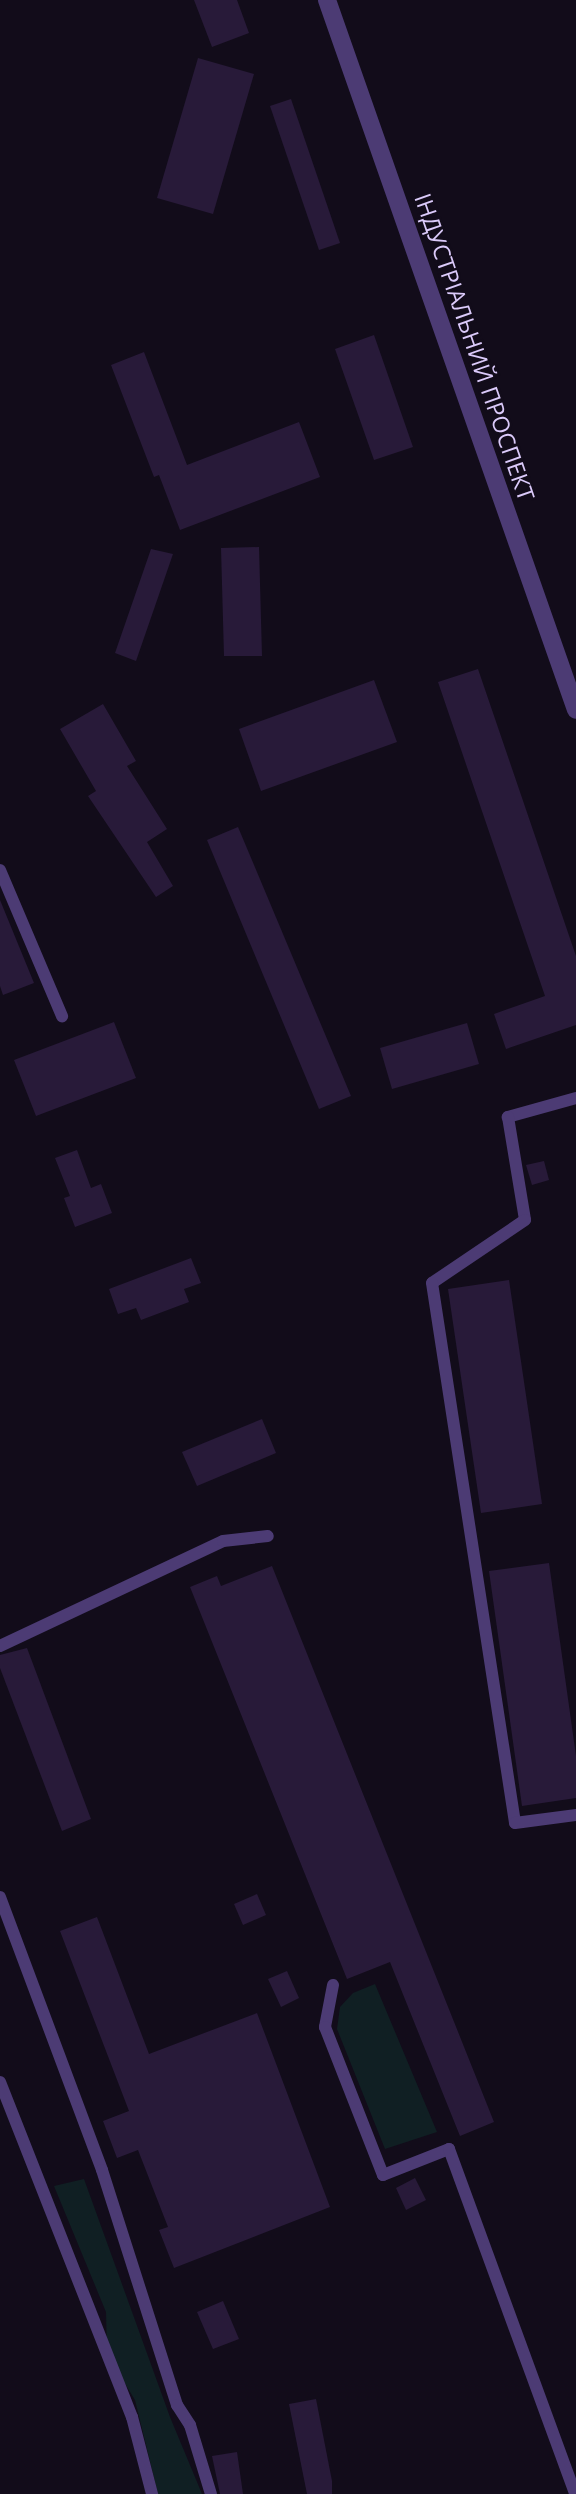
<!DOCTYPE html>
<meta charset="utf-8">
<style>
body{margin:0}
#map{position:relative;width:576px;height:2494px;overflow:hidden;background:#120c1a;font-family:"Open Sans",sans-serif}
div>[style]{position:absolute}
.green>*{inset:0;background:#101f23}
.building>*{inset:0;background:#281a39}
.service>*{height:12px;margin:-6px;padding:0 6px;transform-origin:6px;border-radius:6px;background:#4c3b74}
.tertiary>*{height:18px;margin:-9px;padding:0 9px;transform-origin:9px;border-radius:9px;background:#4c3b74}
span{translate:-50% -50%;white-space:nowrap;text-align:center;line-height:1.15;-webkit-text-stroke:5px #120c1a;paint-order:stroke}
.street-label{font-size:23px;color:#dbcafa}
</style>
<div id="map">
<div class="green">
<div style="clip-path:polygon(375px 1984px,437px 2132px,385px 2149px,337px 2029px,340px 2007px,353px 1993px)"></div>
<div style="clip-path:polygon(84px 2179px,170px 2417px,202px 2494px,158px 2494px,135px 2400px,107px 2354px,106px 2312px,54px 2186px)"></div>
</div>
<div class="building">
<div style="clip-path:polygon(194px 0,237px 0,249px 33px,212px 47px)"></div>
<div style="clip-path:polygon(198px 58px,254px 74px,213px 214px,157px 198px)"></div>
<div style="clip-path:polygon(291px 99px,340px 243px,319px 250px,270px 106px)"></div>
<div style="clip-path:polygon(374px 335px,413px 447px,374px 460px,335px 349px)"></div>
<div style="clip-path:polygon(144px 352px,187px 465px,299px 422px,320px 477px,180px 530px,159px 475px,154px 477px,111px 365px)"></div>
<div style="clip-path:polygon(259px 547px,262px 656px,224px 656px,221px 548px)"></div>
<div style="clip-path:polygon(151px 549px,173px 554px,136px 661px,115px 653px)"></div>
<div style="clip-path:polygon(478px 669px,576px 956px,576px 1025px,506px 1049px,494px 1014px,545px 996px,438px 682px)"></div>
<div style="clip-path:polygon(374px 680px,397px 742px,261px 791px,239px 729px)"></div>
<div style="clip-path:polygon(103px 704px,136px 761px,127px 766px,167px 829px,147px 842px,173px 886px,156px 897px,88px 796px,96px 791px,60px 729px)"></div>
<div style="clip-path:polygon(238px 827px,351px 1096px,319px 1109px,207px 840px)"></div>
<div style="clip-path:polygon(0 900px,34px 983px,3px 995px,0 986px)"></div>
<div style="clip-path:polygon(114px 1022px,136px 1078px,36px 1116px,14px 1060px)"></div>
<div style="clip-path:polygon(467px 1023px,479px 1064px,392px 1089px,380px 1048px)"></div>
<div style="clip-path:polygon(77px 1150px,91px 1188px,101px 1184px,112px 1213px,75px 1227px,64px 1198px,70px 1196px,55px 1158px)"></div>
<div style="clip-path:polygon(544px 1161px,549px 1180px,532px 1185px,526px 1165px)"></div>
<div style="clip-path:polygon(191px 1258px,201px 1283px,184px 1289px,189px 1302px,141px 1320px,136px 1308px,118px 1314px,109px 1289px)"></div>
<div style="clip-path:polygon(509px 1280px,542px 1504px,481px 1513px,448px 1289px)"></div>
<div style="clip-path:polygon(262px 1419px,276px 1453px,197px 1486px,182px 1452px)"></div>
<div style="clip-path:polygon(549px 1563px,576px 1756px,576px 1798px,522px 1806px,489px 1571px)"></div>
<div style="clip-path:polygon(272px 1566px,494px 2122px,460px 2136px,390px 1962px,347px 1979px,190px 1587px,217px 1576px,221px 1586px)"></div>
<div style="clip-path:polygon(27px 1648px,91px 1819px,62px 1831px,0 1668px,0 1655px)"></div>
<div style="clip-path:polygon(257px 1894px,266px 1915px,243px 1925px,234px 1904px)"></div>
<div style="clip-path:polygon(97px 1917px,149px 2054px,257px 2013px,330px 2207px,174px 2268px,159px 2230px,168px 2227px,138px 2150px,117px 2158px,103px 2121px,129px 2111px,60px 1931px)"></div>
<div style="clip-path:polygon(287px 1971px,299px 1998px,281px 2007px,268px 1979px)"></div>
<div style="clip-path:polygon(415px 2178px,426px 2200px,406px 2210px,396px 2188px)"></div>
<div style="clip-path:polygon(223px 2301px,239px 2339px,213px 2349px,197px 2312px)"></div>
<div style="clip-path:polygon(316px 2399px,332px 2481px,332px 2494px,307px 2494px,289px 2404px)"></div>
<div style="clip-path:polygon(237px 2452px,243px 2494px,220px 2494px,212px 2456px)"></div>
</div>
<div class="service">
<div style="left:0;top:870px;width:159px;rotate:67deg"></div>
<div style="left:576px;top:1098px;width:71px;rotate:164.4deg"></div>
<div style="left:508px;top:1117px;width:104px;rotate:80.6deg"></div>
<div style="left:525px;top:1220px;width:112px;rotate:145.9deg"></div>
<div style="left:432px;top:1283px;width:546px;rotate:81.26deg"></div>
<div style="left:515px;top:1823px;width:62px;rotate:-7.5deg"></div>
<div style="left:0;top:1646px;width:246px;rotate:-25.2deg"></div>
<div style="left:223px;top:1541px;width:45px;rotate:-6.3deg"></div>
<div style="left:0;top:1897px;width:291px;rotate:69.5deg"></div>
<div style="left:102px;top:2170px;width:247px;rotate:72.3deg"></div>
<div style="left:177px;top:2405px;width:24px;rotate:57deg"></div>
<div style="left:190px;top:2425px;width:72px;rotate:73.1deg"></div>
<div style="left:333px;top:1985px;width:43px;rotate:100.8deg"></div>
<div style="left:325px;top:2027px;width:159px;rotate:68.6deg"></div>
<div style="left:383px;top:2175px;width:71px;rotate:-21.5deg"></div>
<div style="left:449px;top:2149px;width:367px;rotate:69.9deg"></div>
<div style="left:0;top:2082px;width:360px;rotate:68.5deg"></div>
<div style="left:132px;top:2417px;width:80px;rotate:75.4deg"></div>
</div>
<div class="tertiary">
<div style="left:327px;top:0;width:752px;rotate:70.67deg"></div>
</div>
<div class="street-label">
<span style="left:475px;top:347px;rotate:71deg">ІНДУСТРІАЛЬНИЙ ПРОСПЕКТ</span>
</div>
</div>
